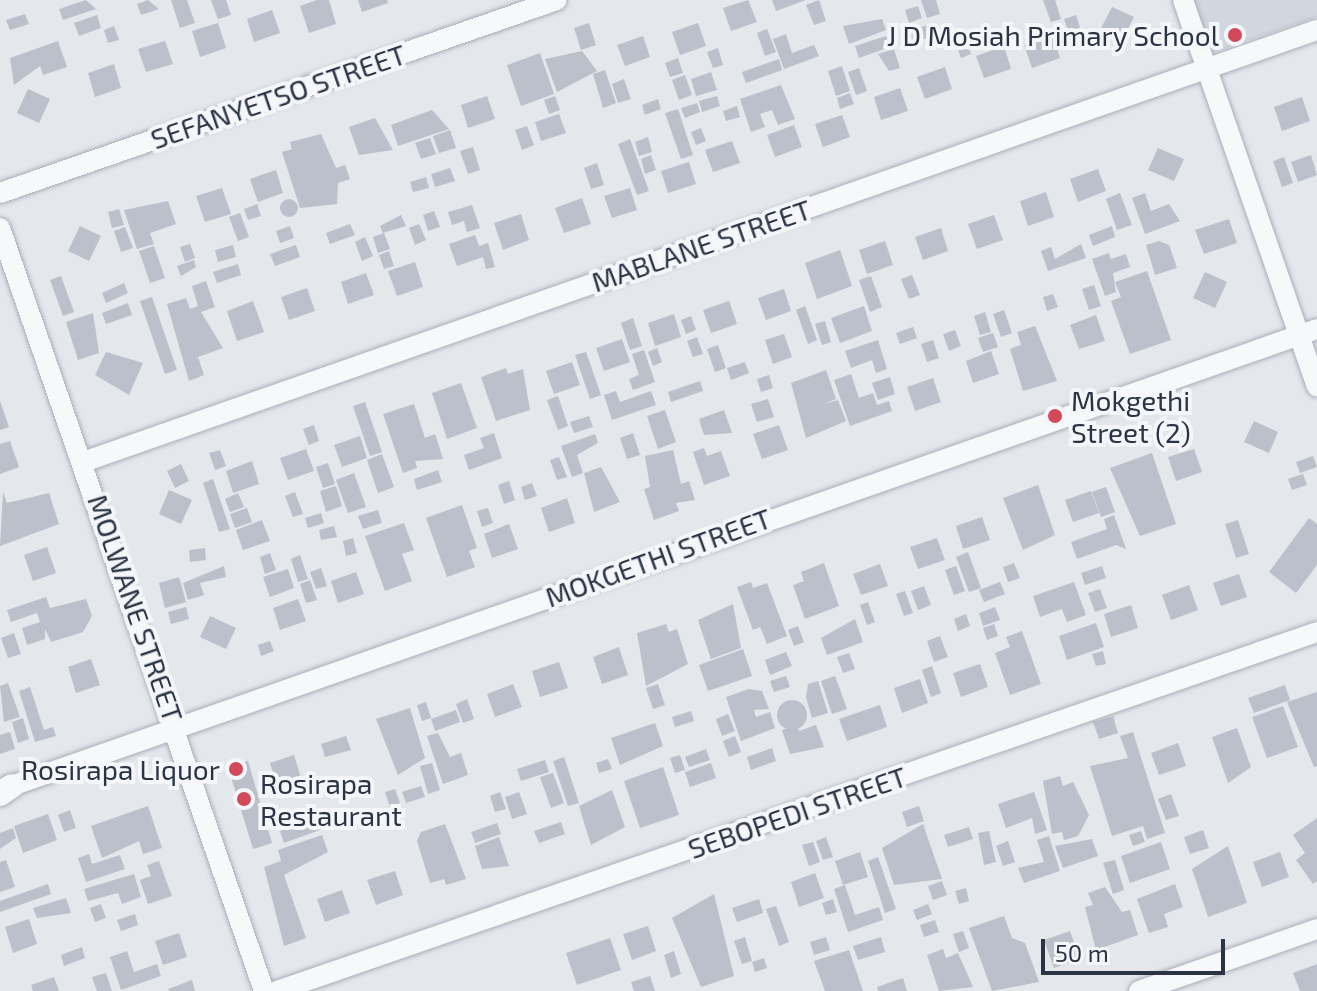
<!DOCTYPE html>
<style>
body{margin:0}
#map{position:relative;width:1317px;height:991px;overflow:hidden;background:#e4e7ec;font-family:"Exo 2",sans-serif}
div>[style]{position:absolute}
.built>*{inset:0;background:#d2d6de}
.building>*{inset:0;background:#bbc0ca}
.round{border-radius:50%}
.roads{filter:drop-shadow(0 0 2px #a9aeb7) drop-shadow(0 0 2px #a9aeb7)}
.minor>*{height:20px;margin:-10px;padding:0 10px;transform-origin:10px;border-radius:10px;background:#f7f8fa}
.tertiary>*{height:24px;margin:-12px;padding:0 12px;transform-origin:12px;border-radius:12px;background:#f7f8fa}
.dots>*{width:22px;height:22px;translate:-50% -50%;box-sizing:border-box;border:4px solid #f4f6f9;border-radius:50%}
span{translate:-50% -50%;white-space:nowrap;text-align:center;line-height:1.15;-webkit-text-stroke:8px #f4f6f9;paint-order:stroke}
.poi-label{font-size:28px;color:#2b3445}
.right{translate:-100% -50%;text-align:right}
.left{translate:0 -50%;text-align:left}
.street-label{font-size:28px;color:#2b3445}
.scale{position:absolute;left:1041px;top:939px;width:184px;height:36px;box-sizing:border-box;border:4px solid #2b3445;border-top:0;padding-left:10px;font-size:24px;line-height:28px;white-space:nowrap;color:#2b3445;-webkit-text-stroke:6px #f4f6f9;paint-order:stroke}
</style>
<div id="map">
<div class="built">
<div style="clip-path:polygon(1193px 0,1317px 0,1317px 17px,1211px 53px)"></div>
</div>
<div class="building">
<div style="clip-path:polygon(86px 0,96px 9px,63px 20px,59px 9px)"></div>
<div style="clip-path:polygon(148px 0,159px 9px,141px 15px,137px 4px)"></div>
<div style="clip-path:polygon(171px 0,187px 0,195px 23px,180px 28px)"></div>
<div style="clip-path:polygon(211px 0,226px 0,231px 15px,218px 19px)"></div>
<div style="clip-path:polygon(317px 0,329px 0,336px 24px,309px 33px,300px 6px)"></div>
<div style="clip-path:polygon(358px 0,387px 0,388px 3px,362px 12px)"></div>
<div style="clip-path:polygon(748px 0,757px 22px,731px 31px,723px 8px)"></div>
<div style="clip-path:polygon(772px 0,806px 0,776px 11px)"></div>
<div style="clip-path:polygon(819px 0,826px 21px,814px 25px,806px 5px)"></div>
<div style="clip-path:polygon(921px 0,936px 0,940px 14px,927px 18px)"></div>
<div style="clip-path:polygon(1043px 0,1055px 0,1061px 19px,1051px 22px)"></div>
<div style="clip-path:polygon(918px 6px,922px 18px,909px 23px,905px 10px)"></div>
<div style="clip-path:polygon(1112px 7px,1134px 17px,1121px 43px,1099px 32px)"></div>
<div style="clip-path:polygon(272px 10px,280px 33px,254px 42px,247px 19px)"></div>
<div style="clip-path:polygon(25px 14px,29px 24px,10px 30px,6px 20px)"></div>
<div style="clip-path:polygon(97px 15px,101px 28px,79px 36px,74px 23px)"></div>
<div style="clip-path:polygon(1076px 15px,1084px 40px,1073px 44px,1064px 19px)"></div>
<div style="clip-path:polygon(882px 19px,886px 30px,849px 44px,843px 26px)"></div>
<div style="clip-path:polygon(218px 23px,226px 48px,200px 57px,192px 31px)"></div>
<div style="clip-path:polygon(589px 23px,596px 45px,581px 50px,574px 28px)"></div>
<div style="clip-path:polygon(698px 23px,706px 46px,680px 55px,672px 32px)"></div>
<div style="clip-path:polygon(928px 25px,932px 36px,910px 44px,906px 32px)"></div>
<div style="clip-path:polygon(114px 26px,119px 40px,108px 43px,104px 30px)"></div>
<div style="clip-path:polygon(767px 29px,776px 52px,765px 56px,757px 33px)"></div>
<div style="clip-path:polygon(962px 30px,971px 54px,961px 58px,952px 33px)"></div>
<div style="clip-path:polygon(786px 34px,792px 53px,814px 45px,819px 56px,784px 69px,773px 39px)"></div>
<div style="clip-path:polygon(643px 36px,650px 57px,625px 66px,617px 45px)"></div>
<div style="clip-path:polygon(886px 36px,890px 47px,859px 58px,855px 46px)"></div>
<div style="clip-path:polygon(1053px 36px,1060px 58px,1032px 68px,1024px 45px)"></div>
<div style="clip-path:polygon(58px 41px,67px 67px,43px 75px,40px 66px,14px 85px,10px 58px)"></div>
<div style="clip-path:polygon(165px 41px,173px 64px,146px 72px,138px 49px)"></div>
<div style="clip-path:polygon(1004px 46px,1011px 69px,984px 78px,976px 56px)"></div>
<div style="clip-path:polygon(718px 48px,723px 65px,713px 68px,707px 52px)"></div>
<div style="clip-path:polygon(894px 49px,900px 68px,889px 71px,878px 54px)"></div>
<div style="clip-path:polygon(582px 51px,597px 71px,557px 92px,545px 59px)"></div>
<div style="clip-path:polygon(540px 53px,554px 94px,521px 106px,507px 65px)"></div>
<div style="clip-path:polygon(678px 58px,683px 73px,670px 77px,665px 63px)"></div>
<div style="clip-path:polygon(779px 59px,782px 70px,746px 83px,742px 72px)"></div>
<div style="clip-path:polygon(114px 64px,121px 88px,95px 97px,88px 73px)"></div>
<div style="clip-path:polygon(842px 66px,850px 91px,836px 96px,828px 71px)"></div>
<div style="clip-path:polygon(945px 67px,952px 89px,925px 99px,917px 77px)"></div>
<div style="clip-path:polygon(859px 68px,867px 91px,856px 95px,848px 72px)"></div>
<div style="clip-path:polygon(605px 70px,616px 103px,603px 108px,593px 74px)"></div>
<div style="clip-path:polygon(711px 72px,717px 90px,696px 96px,691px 79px)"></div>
<div style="clip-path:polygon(685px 75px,692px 95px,679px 100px,672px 80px)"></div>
<div style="clip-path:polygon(624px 79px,631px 99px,618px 103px,612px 84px)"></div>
<div style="clip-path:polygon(781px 85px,795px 119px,778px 125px,772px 110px,760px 114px,765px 127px,751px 132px,740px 99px)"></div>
<div style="clip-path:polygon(900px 88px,908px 111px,881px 120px,874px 97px)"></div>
<div style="clip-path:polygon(28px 89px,50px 99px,39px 123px,17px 113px)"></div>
<div style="clip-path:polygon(850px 93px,854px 104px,840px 109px,837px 98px)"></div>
<div style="clip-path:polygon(487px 96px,495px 119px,468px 128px,461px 105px)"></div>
<div style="clip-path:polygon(555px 96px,560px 110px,549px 114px,544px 100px)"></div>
<div style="clip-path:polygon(717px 96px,720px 106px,702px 112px,699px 101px)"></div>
<div style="clip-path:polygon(1302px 97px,1310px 121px,1282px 131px,1274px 107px)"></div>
<div style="clip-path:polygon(658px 99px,661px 109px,645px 115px,642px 105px)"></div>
<div style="clip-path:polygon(697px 103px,700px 112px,685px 118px,681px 108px)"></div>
<div style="clip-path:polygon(737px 106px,740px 117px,726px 121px,723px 111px)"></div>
<div style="clip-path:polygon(678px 109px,693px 155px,681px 159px,665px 113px)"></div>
<div style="clip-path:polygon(432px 110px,449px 129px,398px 146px,391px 125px)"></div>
<div style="clip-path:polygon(559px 114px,566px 133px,541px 141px,535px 122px)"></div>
<div style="clip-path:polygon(842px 115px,850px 137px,823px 147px,815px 124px)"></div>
<div style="clip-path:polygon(375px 118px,393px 150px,359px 155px,349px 127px)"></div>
<div style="clip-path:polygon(794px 125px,802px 147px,775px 157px,767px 135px)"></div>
<div style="clip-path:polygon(527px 126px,534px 145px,522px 150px,515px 130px)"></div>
<div style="clip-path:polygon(701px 128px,706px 141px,696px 145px,691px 132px)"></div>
<div style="clip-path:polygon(450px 130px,456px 148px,439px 153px,433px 136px)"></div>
<div style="clip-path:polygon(321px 134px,336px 168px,345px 165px,350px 179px,338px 183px,337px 204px,300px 208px,282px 152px,292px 149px,290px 142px)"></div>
<div style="clip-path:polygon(648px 137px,652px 152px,639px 156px,635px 142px)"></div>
<div style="clip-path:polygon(430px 138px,436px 154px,421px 159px,415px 143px)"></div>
<div style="clip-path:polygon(630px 139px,649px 191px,637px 195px,618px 144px)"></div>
<div style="clip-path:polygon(732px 141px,740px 163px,713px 172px,705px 150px)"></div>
<div style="clip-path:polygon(473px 147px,480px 170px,468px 174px,460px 151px)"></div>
<div style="clip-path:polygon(1158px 148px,1184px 159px,1174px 181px,1148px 170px)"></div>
<div style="clip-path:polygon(651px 155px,656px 170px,645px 174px,641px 159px)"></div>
<div style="clip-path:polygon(1311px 155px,1317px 175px,1298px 182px,1291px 162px)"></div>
<div style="clip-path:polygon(1284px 157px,1293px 183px,1282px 187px,1273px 161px)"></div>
<div style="clip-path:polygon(689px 162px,696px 184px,668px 193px,661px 171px)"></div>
<div style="clip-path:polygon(597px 163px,604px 185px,591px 189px,584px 168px)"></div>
<div style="clip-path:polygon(450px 168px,455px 181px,435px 187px,431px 174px)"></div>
<div style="clip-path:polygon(1098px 169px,1106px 191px,1078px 202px,1070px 179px)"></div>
<div style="clip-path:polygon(276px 170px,283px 193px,258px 202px,250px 179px)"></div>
<div style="clip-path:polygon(426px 177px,429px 188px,413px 192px,410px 182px)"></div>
<div style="clip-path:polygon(222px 188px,231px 214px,205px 222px,196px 196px)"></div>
<div style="clip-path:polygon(630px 188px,637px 210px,612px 218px,604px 196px)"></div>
<div style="clip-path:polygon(1046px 192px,1054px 217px,1028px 226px,1020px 201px)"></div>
<div style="clip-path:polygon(1120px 193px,1132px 225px,1117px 230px,1106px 199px)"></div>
<div style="clip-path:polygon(1145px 193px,1151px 211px,1169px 204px,1180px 221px,1145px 234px,1132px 198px)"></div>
<div style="clip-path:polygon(582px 198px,591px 224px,564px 233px,555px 208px)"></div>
<div class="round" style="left:280px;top:199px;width:18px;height:18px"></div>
<div style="clip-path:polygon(168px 201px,176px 224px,150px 233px,154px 244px,137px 249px,124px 210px)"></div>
<div style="clip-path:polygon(257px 204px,261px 216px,248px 220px,244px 209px)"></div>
<div style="clip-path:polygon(472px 205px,480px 228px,467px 232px,464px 221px,452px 225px,448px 212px)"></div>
<div style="clip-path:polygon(119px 209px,124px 225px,112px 228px,108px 212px)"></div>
<div style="clip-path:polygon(434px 211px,440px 227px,428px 231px,423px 215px)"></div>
<div style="clip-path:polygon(240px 213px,249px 237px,238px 241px,229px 217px)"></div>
<div style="clip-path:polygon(521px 214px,529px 240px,503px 250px,494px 223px)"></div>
<div style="clip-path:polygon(401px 215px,406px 226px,383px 233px,380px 226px)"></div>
<div style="clip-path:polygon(994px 215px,1003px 240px,977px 249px,968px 224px)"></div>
<div style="clip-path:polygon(1229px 219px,1237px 243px,1204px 254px,1195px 230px)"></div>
<div style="clip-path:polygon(350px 224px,355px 235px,330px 244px,326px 233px)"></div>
<div style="clip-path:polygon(419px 224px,426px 240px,415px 245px,409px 228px)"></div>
<div style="clip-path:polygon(80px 226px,101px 236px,89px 261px,68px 251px)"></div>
<div style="clip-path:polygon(290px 226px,294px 238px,280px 243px,276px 231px)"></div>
<div style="clip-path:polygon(1112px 226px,1115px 237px,1093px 246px,1089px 235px)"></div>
<div style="clip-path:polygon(125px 227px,133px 248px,121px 252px,114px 231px)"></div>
<div style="clip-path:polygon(941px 228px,948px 251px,923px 260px,915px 237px)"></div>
<div style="clip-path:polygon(384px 233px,390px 249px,378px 253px,373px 237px)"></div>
<div style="clip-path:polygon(475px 235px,479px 246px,488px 243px,495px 267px,486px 269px,483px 257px,457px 266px,449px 244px)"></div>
<div style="clip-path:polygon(365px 237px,373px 256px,362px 261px,355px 242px)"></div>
<div style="clip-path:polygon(885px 241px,893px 265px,867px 274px,859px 250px)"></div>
<div style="clip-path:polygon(1159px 241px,1169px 245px,1177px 268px,1155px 275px,1146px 245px)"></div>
<div style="clip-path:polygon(190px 244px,195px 258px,185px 262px,180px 247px)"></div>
<div style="clip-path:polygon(1081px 244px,1086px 258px,1048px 271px,1041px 251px,1051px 247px,1055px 259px)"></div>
<div style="clip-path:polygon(233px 245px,236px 257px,218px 262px,215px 250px)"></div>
<div style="clip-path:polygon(296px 245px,300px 257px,275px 266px,270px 254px)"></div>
<div style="clip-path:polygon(154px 246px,165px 278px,150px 283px,139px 251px)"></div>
<div style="clip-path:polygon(840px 250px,852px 286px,817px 299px,805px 263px)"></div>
<div style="clip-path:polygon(389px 251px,394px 266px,384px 269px,379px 255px)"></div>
<div style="clip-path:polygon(1109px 253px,1111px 259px,1126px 254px,1130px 267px,1113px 273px,1116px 292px,1105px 296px,1092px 259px)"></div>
<div style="clip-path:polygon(194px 260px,196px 267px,181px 276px,177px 266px)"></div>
<div style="clip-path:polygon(415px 262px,423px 287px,397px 296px,388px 271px)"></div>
<div style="clip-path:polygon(238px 264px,241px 275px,217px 283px,213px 272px)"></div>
<div style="clip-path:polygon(1147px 271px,1171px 340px,1130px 354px,1111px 301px,1121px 297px,1115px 282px)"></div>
<div style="clip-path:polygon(1205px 272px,1227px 282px,1215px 308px,1193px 298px)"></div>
<div style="clip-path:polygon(366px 273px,374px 295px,348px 304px,341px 282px)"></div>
<div style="clip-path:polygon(912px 275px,920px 295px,909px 299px,901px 279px)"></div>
<div style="clip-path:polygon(61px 276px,74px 312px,63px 316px,50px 280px)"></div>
<div style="clip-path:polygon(871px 276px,882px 307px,870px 312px,859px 280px)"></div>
<div style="clip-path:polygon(206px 281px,215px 307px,201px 312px,223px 348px,198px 357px,204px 375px,189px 381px,167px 304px,186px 298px,190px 309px,198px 306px,192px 286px)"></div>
<div style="clip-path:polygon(124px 283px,128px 293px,106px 303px,102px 293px)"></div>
<div style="clip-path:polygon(1094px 285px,1101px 306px,1089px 310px,1082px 289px)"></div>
<div style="clip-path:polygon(307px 288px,315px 311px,289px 320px,281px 297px)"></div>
<div style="clip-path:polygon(784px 289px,791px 311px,766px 320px,758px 298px)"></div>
<div style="clip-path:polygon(1053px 294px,1058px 307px,1047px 311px,1043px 297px)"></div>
<div style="clip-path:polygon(152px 297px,177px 370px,165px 374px,140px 301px)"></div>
<div style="clip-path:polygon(253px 301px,264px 332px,237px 341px,227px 311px)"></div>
<div style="clip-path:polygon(729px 301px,737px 324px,711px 333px,703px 310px)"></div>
<div style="clip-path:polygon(128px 303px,132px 315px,106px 324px,102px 313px)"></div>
<div style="clip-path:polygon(805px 306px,817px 340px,808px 344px,796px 310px)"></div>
<div style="clip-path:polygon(864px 306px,872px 331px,840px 343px,831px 318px)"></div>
<div style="clip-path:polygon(1004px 310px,1012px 333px,1001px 337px,993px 314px)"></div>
<div style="clip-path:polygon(985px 312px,991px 332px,980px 335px,974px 316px)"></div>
<div style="clip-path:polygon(93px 313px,99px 353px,78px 360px,66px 322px)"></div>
<div style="clip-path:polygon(674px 314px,681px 337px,655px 346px,648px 323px)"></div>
<div style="clip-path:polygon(1096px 315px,1105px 341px,1079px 349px,1070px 325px)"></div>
<div style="clip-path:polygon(691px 316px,696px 330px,686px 334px,681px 320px)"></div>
<div style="clip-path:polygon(633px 318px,642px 346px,630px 350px,621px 323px)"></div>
<div style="clip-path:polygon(825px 321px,831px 342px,822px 345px,815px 324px)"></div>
<div style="clip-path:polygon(1035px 326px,1057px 381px,1023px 391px,1010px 349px,1021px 345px,1017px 332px)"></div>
<div style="clip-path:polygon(913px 327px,917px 338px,900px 344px,896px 333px)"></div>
<div style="clip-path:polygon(955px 330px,961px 346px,949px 351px,943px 334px)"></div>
<div style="clip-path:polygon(993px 333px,998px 347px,983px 352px,978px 338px)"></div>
<div style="clip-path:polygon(784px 334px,792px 357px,773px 364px,765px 340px)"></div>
<div style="clip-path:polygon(697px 337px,703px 354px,693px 357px,687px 341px)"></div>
<div style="clip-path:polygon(622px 339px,630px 362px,604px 371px,596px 348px)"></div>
<div style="clip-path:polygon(878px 340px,887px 369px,876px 373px,872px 360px,851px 368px,845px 351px)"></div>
<div style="clip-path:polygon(933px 340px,939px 358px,927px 362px,921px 344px)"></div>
<div style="clip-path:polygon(718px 345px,726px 368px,715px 372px,707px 349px)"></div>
<div style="clip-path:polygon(657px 348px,662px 362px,653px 366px,648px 352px)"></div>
<div style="clip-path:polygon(644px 350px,655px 382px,633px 390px,629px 379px,639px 375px,632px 354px)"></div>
<div style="clip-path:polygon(991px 351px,999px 374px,973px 383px,966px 361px)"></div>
<div style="clip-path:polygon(106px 352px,143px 363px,129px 395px,95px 375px)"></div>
<div style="clip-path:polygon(586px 352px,601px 395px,590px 399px,575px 355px)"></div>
<div style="clip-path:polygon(572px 362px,580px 385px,554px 394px,546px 371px)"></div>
<div style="clip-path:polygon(745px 362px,749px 373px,731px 380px,727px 368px)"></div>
<div style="clip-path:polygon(506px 368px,508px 374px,523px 369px,530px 410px,496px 421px,481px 377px)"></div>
<div style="clip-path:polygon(826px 370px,836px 399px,823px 404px,838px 400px,846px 421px,806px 438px,791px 383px)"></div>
<div style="clip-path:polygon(851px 374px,859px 398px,873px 393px,877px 405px,889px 401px,892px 411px,850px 426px,834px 380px)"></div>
<div style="clip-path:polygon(769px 375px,773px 388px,761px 392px,757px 379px)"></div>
<div style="clip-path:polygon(890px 377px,895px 394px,878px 400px,872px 383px)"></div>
<div style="clip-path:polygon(933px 378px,941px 402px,915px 411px,907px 387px)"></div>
<div style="clip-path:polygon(700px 381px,703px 391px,671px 402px,668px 392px)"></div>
<div style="clip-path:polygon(461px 383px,477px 428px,447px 439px,432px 393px)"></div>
<div style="clip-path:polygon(616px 391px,620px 402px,651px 391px,656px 405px,612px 420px,604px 395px)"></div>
<div style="clip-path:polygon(558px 396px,568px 426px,558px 430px,547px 400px)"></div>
<div style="clip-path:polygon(768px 399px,774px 417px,757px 422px,751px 404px)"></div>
<div style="clip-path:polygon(0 401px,9px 427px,0 430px)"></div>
<div style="clip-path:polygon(365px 402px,382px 452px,370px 456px,353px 406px)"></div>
<div style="clip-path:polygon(414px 404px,425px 438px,435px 434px,443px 459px,415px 461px,417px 468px,403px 473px,383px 414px)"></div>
<div style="clip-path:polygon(665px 410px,676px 442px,658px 449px,647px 416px)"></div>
<div style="clip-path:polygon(724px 410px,732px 433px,704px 435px,699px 419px)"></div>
<div style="clip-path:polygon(589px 416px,593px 427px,574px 433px,570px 422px)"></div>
<div style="clip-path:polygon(1254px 421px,1278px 432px,1269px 453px,1244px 442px)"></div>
<div style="clip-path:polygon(314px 425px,319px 441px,309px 445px,303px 429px)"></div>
<div style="clip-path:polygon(779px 425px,788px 450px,762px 459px,753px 434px)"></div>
<div style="clip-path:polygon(494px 433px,502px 458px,469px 470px,464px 455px,484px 448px,480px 438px)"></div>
<div style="clip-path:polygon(633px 433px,640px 455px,627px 459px,620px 438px)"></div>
<div style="clip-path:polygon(595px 434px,598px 443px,577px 455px,583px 473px,572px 477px,561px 446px)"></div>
<div style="clip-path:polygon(360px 436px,367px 458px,342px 467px,334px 445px)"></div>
<div style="clip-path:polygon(10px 441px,19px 467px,0 474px,0 444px)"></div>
<div style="clip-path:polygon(704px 448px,707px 456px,721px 451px,730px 476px,704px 485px,693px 452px)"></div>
<div style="clip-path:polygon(306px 449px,314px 471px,288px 480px,280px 458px)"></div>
<div style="clip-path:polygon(1194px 449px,1202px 472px,1176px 481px,1168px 457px)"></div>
<div style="clip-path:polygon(220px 450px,226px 466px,215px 470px,209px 453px)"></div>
<div style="clip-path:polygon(673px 450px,681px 484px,689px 481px,695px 500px,676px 503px,679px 511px,654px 520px,644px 489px,650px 487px,645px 456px)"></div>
<div style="clip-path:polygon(1152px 453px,1176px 524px,1140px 536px,1110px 468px)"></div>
<div style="clip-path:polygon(382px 454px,394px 487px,378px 493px,367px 460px)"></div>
<div style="clip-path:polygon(1313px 456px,1317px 467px,1300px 473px,1296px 462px)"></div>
<div style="clip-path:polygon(559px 457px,567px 477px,557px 480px,550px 460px)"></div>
<div style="clip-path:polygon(252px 461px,259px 484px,233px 493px,226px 471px)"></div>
<div style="clip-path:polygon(328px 463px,335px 484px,323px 488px,316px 467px)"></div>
<div style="clip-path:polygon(181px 464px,189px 481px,175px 488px,167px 471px)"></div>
<div style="clip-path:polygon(601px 467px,620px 502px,594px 512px,584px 473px)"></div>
<div style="clip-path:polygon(438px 470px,442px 482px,417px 490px,414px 479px)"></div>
<div style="clip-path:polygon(354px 473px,366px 507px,348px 513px,336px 480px)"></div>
<div style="clip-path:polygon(1303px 474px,1307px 485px,1292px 490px,1288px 479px)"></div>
<div style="clip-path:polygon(213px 479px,230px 529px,219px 532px,203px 483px)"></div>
<div style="clip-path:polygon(509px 481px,515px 500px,504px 504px,498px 485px)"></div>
<div style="clip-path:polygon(532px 483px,537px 496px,525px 500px,521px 487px)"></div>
<div style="clip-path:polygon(1038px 485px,1055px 535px,1023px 550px,1003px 498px)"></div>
<div style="clip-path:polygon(336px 486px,342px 506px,326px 512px,320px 491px)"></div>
<div style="clip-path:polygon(1106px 487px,1115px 512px,1101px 517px,1092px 492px)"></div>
<div style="clip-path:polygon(169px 490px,192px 500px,181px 524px,159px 514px)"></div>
<div style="clip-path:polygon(1091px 491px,1099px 513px,1073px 522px,1065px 500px)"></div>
<div style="clip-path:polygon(3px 492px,7px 503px,49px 493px,59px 524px,0 546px)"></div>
<div style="clip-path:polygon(295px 492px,303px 514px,293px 517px,285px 496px)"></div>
<div style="clip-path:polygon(238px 493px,244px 507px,230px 512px,225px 499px)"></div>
<div style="clip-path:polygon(567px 498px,575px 523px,549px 532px,541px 508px)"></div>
<div style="clip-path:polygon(462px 505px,477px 548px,469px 551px,475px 567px,447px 577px,426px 518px)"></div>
<div style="clip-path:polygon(247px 508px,252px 522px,235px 528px,230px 514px)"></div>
<div style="clip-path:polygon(488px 508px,493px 523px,482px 527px,477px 511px)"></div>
<div style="clip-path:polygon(378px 510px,382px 523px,363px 529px,358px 516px)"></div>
<div style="clip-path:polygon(321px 513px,324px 523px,308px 528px,305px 518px)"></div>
<div style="clip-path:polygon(1114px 515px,1126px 549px,1116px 545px,1077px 559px,1071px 542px,1107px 529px,1104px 519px)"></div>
<div style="clip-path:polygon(982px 517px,990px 540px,963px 549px,956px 526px)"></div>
<div style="clip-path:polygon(1309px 518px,1317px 524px,1317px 565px,1296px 593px,1269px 572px)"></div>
<div style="clip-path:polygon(262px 520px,270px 541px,243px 550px,236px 530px)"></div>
<div style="clip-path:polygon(1238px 520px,1249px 554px,1236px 558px,1225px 524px)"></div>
<div style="clip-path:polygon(404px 523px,414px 550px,402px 554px,412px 581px,385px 591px,365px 536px)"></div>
<div style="clip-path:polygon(509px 524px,518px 549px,492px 558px,484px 534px)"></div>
<div style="clip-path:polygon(334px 526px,337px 537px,321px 540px,319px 530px)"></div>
<div style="clip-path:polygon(353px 538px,357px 553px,346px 556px,343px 541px)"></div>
<div style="clip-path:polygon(937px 538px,945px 560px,918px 569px,910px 547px)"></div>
<div style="clip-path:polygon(47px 547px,56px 573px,33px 581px,24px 555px)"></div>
<div style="clip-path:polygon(205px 548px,206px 560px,190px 562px,189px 550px)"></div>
<div style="clip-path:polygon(968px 552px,981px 588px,969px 592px,956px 557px)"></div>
<div style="clip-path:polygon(270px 553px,276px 570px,265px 574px,260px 557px)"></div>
<div style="clip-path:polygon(300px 555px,308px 579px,298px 582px,291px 559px)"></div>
<div style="clip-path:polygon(824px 563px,839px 606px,805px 619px,793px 585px,804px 581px,801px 572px)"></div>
<div style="clip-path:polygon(1014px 563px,1020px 578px,1008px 582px,1003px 567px)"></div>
<div style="clip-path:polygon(880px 564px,888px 586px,861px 595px,853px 574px)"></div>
<div style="clip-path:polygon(224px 566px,226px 577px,200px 583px,204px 595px,188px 600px,183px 583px)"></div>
<div style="clip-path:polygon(956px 566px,965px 591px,954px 595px,945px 570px)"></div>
<div style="clip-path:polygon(1102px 566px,1106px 578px,1085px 585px,1081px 573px)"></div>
<div style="clip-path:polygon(321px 568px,327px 586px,316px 589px,310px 572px)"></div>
<div style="clip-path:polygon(288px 569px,294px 588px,270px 597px,263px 577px)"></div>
<div style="clip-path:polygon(356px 572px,364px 594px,338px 603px,331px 581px)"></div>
<div style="clip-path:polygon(1239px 574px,1247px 597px,1221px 606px,1213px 583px)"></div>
<div style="clip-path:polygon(179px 577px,186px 602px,165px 608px,159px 583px)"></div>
<div style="clip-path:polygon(310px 580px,317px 600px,306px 603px,300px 584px)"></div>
<div style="clip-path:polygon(751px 582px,753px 588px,767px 583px,787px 636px,767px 644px,760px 627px,753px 630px,737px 587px)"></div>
<div style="clip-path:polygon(1000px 582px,1005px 594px,984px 602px,979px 590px)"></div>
<div style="clip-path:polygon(1074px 582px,1086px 615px,1067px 622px,1062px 609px,1040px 617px,1033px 596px)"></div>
<div style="clip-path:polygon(1189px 585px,1198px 610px,1171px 620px,1162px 595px)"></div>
<div style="clip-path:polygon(924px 586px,931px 605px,918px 610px,911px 591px)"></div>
<div style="clip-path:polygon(1100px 589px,1107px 608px,1095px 612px,1088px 593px)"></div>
<div style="clip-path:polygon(905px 591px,913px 613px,904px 616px,896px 594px)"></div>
<div style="clip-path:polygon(46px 597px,50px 608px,86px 599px,92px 616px,83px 632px,51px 642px,45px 629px,45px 639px,27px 645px,22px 628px,40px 622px,37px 613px,11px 622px,7px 610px)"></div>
<div style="clip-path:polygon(298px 599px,306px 621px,280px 630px,273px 608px)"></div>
<div style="clip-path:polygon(868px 602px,875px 622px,867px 625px,860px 605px)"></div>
<div style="clip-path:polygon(733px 604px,741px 648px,711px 659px,698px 620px)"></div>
<div style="clip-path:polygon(1131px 605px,1138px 628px,1111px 637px,1104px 614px)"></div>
<div style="clip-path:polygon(186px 607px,189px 619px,171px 624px,168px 612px)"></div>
<div style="clip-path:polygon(995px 607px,1000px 620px,983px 626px,979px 613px)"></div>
<div style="clip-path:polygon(966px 614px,970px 626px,958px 631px,954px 619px)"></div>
<div style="clip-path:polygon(210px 616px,236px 628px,226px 649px,200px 637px)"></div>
<div style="clip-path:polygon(855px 619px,863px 642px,827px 655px,821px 638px)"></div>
<div style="clip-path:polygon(1096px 623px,1104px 647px,1067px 660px,1059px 636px)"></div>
<div style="clip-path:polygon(666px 624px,669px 632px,677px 629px,688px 664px,646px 686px,637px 633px)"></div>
<div style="clip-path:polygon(994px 624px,998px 636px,987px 640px,983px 628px)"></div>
<div style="clip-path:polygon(798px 626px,804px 642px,794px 646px,788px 630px)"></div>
<div style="clip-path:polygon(1022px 631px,1041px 684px,1010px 695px,995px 653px,1010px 647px,1006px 637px)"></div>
<div style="clip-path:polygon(14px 633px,21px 654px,8px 658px,1px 638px)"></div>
<div style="clip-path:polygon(940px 636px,948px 657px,934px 662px,927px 641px)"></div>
<div style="clip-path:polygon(270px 641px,274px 651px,261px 656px,258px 645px)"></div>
<div style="clip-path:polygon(619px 647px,628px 675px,602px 684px,593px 657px)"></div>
<div style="clip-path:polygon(743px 649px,752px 676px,708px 691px,699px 665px)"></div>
<div style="clip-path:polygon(1103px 651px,1106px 664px,1096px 666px,1092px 654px)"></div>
<div style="clip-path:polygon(786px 652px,792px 666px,770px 675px,765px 660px)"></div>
<div style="clip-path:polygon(849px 653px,855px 669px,843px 673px,837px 657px)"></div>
<div style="clip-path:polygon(91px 659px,100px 685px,76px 693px,68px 667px)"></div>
<div style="clip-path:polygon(559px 662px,568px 688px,540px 697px,532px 671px)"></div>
<div style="clip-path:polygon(980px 664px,988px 687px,961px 697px,953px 673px)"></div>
<div style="clip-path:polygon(932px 666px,941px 693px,931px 697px,922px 670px)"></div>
<div style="clip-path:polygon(786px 676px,790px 687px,774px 692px,770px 681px)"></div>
<div style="clip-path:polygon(835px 676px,847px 709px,832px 714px,821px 681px)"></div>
<div style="clip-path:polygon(920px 679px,928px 703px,902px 713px,894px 688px)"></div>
<div style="clip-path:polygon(818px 681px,828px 713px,812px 718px,806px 697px,808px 684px)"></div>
<div style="clip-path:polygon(8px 683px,20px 717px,4px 722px,0 686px)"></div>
<div style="clip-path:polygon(513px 684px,522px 707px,495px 717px,487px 694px)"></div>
<div style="clip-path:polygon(658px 684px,665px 705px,653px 709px,646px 688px)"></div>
<div style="clip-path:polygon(1285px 685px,1290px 700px,1254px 713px,1248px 698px)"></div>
<div style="clip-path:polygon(30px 687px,44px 730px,53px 727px,56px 736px,35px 742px,19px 691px)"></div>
<div style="clip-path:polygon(749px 689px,762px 691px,769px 709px,754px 710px,756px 717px,770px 712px,775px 728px,741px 741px,726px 697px)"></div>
<div style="clip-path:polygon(1317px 692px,1317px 766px,1314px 767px,1287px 702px)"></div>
<div style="clip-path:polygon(467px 699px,474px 719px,463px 723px,456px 704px)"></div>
<div class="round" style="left:777px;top:700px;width:30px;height:30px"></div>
<div style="clip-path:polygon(426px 702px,431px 718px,422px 721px,417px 705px)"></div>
<div style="clip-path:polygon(880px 705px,887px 727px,847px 741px,839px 719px)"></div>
<div style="clip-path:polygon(1283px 706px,1298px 747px,1267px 758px,1252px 717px)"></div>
<div style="clip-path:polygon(410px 708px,425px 758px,398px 775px,376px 719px)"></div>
<div style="clip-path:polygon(456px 710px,460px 722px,435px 731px,431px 719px)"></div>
<div style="clip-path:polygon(691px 711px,694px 721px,675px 727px,672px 717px)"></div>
<div style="clip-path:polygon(728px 714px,735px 731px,722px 736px,716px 719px)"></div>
<div style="clip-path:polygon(1113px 716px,1118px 733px,1099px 739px,1093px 722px)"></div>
<div style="clip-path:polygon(23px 718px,29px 739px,18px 743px,12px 722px)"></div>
<div style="clip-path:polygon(655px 723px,663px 746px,620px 765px,611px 738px)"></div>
<div style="clip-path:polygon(797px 725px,799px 731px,816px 725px,824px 747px,790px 754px,782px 730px)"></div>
<div style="clip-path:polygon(1237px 728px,1251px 767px,1228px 783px,1212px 737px)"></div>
<div style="clip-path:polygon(10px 732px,15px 749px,0 754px,0 735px)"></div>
<div style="clip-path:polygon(1133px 732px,1165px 833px,1147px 839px,1143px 826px,1112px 836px,1090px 766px,1128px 758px,1120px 736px)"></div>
<div style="clip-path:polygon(438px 733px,450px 757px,461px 753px,468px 775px,443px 784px,427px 736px)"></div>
<div style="clip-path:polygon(346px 736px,351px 750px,325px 757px,321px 744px)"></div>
<div style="clip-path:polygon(735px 736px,741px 752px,729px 757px,723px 741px)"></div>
<div style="clip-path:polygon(1178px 743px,1186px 766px,1159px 775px,1151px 753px)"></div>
<div style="clip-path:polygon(772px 748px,776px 761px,751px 770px,747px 757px)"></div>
<div style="clip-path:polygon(706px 749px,710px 760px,689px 767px,685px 757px)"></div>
<div style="clip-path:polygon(294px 755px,301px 778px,277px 786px,270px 763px)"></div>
<div style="clip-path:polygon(680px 755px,685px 770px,675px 773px,670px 758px)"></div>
<div style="clip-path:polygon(564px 757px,579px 803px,568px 806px,553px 761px)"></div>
<div style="clip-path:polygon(608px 759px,612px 769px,599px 773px,596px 763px)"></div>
<div style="clip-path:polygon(545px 760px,549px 772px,521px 781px,517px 769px)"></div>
<div style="clip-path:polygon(248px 761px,272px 843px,253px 849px,228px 767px)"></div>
<div style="clip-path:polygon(432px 763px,440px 790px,428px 794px,420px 766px)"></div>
<div style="clip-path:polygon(711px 763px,716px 778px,690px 787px,685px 772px)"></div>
<div style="clip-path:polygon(663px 767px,679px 815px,640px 828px,624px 781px)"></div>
<div style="clip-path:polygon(553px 773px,564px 803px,551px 808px,540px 777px)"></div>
<div style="clip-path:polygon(1060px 776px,1063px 786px,1073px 782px,1089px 815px,1078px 836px,1064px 840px,1062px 832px,1052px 834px,1043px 781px)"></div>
<div style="clip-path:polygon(421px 786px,425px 797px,406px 803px,402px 792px)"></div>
<div style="clip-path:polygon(395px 789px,400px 803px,390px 807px,385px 792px)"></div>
<div style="clip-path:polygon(612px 790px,625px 827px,591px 845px,579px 806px)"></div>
<div style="clip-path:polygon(500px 792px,506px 809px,495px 812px,490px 796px)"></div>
<div style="clip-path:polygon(519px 792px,527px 814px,512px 819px,505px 797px)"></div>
<div style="clip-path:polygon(1034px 792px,1047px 830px,1035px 834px,1032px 818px,1006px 828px,998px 804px)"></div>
<div style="clip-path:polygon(1171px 794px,1179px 816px,1166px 820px,1158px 799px)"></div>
<div style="clip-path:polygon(148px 806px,162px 848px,143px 854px,139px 841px,102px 858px,91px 826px)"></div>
<div style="clip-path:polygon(919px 806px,924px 821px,907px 827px,902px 812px)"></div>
<div style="clip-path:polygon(328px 808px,334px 825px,284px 843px,280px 831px)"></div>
<div style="clip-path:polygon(70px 810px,76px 828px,64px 832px,58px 815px)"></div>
<div style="clip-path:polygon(48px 814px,57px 840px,23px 853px,14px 826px)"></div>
<div style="clip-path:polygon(1317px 818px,1317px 881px,1313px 884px,1296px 860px,1305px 853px,1293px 835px)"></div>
<div style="clip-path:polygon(561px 822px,565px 834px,539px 843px,534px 831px)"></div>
<div style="clip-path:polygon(497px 823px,501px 834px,475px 843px,471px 832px)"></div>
<div style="clip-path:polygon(445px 824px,466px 879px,446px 885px,444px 879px,430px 883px,417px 841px,421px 832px)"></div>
<div style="clip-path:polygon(923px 824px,942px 879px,894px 885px,882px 848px)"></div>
<div style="clip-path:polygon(969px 827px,973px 839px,948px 847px,944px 835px)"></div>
<div style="clip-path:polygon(13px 828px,16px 838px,0 849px,0 833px)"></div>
<div style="clip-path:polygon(1203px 830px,1209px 848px,1190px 854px,1184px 837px)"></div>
<div style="clip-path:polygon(989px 831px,996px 862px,984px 865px,978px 833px)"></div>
<div style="clip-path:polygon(1141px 831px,1145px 842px,1133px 846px,1129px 835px)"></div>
<div style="clip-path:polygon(322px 835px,328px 852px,284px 875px,306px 938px,284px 946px,264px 867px,281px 861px,278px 850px)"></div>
<div style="clip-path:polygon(1049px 836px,1060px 871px,1024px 883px,1018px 868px,1044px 862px,1037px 840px)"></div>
<div style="clip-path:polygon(499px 837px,509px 866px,482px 869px,475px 846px)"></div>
<div style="clip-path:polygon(826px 837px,833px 857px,823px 860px,816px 841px)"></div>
<div style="clip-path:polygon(1092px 839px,1098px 856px,1063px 868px,1055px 846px)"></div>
<div style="clip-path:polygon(1008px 841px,1015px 862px,1003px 866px,996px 846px)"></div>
<div style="clip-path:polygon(813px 842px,820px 862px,809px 866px,802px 845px)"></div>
<div style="clip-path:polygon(1161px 842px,1170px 869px,1130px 883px,1121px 856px)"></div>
<div style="clip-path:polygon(1228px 846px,1247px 903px,1208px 917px,1192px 869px)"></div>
<div style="clip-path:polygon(860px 852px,868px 877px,843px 885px,835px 861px)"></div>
<div style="clip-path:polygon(1280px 852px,1289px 877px,1262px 887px,1253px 862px)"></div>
<div style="clip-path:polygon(89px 854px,92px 864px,120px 855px,125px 869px,86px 882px,78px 858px)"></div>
<div style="clip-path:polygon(878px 857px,896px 909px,885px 913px,868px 861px)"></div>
<div style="clip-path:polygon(6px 860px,15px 887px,0 892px,0 862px)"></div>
<div style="clip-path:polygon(1115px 860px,1124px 890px,1113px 894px,1103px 863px)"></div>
<div style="clip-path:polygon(159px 861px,172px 896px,148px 904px,140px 880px,151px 876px,147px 865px)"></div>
<div style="clip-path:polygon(395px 871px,403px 895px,376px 905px,367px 880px)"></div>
<div style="clip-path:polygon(815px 873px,824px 898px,799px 907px,791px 882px)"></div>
<div style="clip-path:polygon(134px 874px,141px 897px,122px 904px,118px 893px,88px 901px,84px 889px)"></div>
<div style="clip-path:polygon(942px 881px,947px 895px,933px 900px,928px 886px)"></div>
<div style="clip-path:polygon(48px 884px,51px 894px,0 912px,0 901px)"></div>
<div style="clip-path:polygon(1175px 884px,1183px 907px,1164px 914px,1168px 927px,1149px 933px,1137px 899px)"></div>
<div style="clip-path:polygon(845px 885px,855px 915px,879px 907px,883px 920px,848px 932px,834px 889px)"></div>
<div style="clip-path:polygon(1105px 887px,1122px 912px,1130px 910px,1138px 935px,1096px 950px,1085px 907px,1093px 905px,1088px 893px)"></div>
<div style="clip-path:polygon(966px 888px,969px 901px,959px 904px,955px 891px)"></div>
<div style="clip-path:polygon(342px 890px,350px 913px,325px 922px,317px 899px)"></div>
<div style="clip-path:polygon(714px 894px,734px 976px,701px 987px,672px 918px)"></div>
<div style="clip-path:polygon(66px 898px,71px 913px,37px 918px,33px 908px)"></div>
<div style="clip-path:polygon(759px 899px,763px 913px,737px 922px,732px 908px)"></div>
<div style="clip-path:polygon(833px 899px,837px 912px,826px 915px,822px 903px)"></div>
<div style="clip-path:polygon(101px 904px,106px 918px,95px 922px,90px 908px)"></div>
<div style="clip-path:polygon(928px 904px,932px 914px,917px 920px,913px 910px)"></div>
<div style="clip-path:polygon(776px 906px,789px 942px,779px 946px,766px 909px)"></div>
<div style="clip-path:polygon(135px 914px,138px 925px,121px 931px,117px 920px)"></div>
<div style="clip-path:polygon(1004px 916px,1012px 938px,1025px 943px,1039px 982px,992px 991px,969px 928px)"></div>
<div style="clip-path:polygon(29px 919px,37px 944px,13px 953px,5px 927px)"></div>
<div style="clip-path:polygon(935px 920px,939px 932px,924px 937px,920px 925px)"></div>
<div style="clip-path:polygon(648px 926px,656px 951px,632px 960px,623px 934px)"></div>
<div style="clip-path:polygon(963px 931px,969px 948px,959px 952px,953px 934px)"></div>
<div style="clip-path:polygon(1070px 931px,1080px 959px,1054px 968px,1044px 940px)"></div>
<div style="clip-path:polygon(179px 933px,187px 957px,163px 965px,155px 941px)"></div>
<div style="clip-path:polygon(745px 937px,752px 961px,742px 964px,734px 941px)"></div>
<div style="clip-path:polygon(826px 937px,830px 950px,814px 955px,810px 942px)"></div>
<div style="clip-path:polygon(881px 937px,885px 952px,858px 960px,853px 946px)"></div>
<div style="clip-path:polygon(610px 938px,621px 970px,577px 985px,566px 953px)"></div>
<div style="clip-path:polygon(82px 947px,85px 958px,64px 966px,61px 955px)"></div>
<div style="clip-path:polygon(943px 949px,946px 958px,958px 953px,973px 987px,939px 991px,927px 955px)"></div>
<div style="clip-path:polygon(849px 950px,863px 991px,825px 991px,814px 961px)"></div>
<div style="clip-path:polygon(127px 951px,134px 972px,157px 964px,161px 976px,121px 990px,110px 957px)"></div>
<div style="clip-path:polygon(674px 951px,681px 974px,671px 978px,664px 955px)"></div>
<div style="clip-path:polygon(764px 958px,767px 968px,755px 972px,752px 962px)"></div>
<div style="clip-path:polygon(1317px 964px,1317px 991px,1300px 991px,1293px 973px)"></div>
<div style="clip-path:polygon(106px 973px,112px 991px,97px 991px,92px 977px)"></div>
<div style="clip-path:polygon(650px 976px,655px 991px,634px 991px,631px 982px)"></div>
<div style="clip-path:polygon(54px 977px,59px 991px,33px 991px,31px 985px)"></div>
<div style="clip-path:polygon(903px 978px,907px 991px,878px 991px,877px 987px)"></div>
<div style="clip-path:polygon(192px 980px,195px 991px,169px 991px,168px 989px)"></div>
</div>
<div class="roads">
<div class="minor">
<div style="left:1183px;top:0;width:409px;rotate:70.9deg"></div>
<div style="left:0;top:193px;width:589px;rotate:-19.11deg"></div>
<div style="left:0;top:228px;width:807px;rotate:70.91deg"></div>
<div style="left:86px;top:461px;width:1304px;rotate:-19.3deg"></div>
<div style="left:0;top:790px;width:1395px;rotate:-19.29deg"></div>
<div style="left:277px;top:991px;width:1100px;rotate:-19.04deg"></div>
<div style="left:1139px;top:991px;width:188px;rotate:-19.2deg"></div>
</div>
<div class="tertiary">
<div style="left:0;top:794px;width:14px;rotate:-34deg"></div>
</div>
</div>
<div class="dots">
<div style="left:1235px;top:35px;background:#d1495b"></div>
<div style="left:1055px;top:416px;background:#d1495b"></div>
<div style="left:236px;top:769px;background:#d1495b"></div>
<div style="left:244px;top:799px;background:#d1495b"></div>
</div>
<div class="poi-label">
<span class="right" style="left:1219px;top:35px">J D Mosiah Primary School</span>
<span class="left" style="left:1071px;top:416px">Mokgethi<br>Street (2)</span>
<span class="right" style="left:220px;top:769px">Rosirapa Liquor</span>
<span class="left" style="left:260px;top:799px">Rosirapa<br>Restaurant</span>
</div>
<div class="street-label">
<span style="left:278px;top:96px;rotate:-19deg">SEFANYETSO STREET</span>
<span style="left:701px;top:245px;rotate:-19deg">MABLANE STREET</span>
<span style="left:658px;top:557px;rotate:-20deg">MOKGETHI STREET</span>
<span style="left:136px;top:608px;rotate:71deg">MOLWANE STREET</span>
<span style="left:797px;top:812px;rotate:-19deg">SEBOPEDI STREET</span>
</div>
<div class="scale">50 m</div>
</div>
